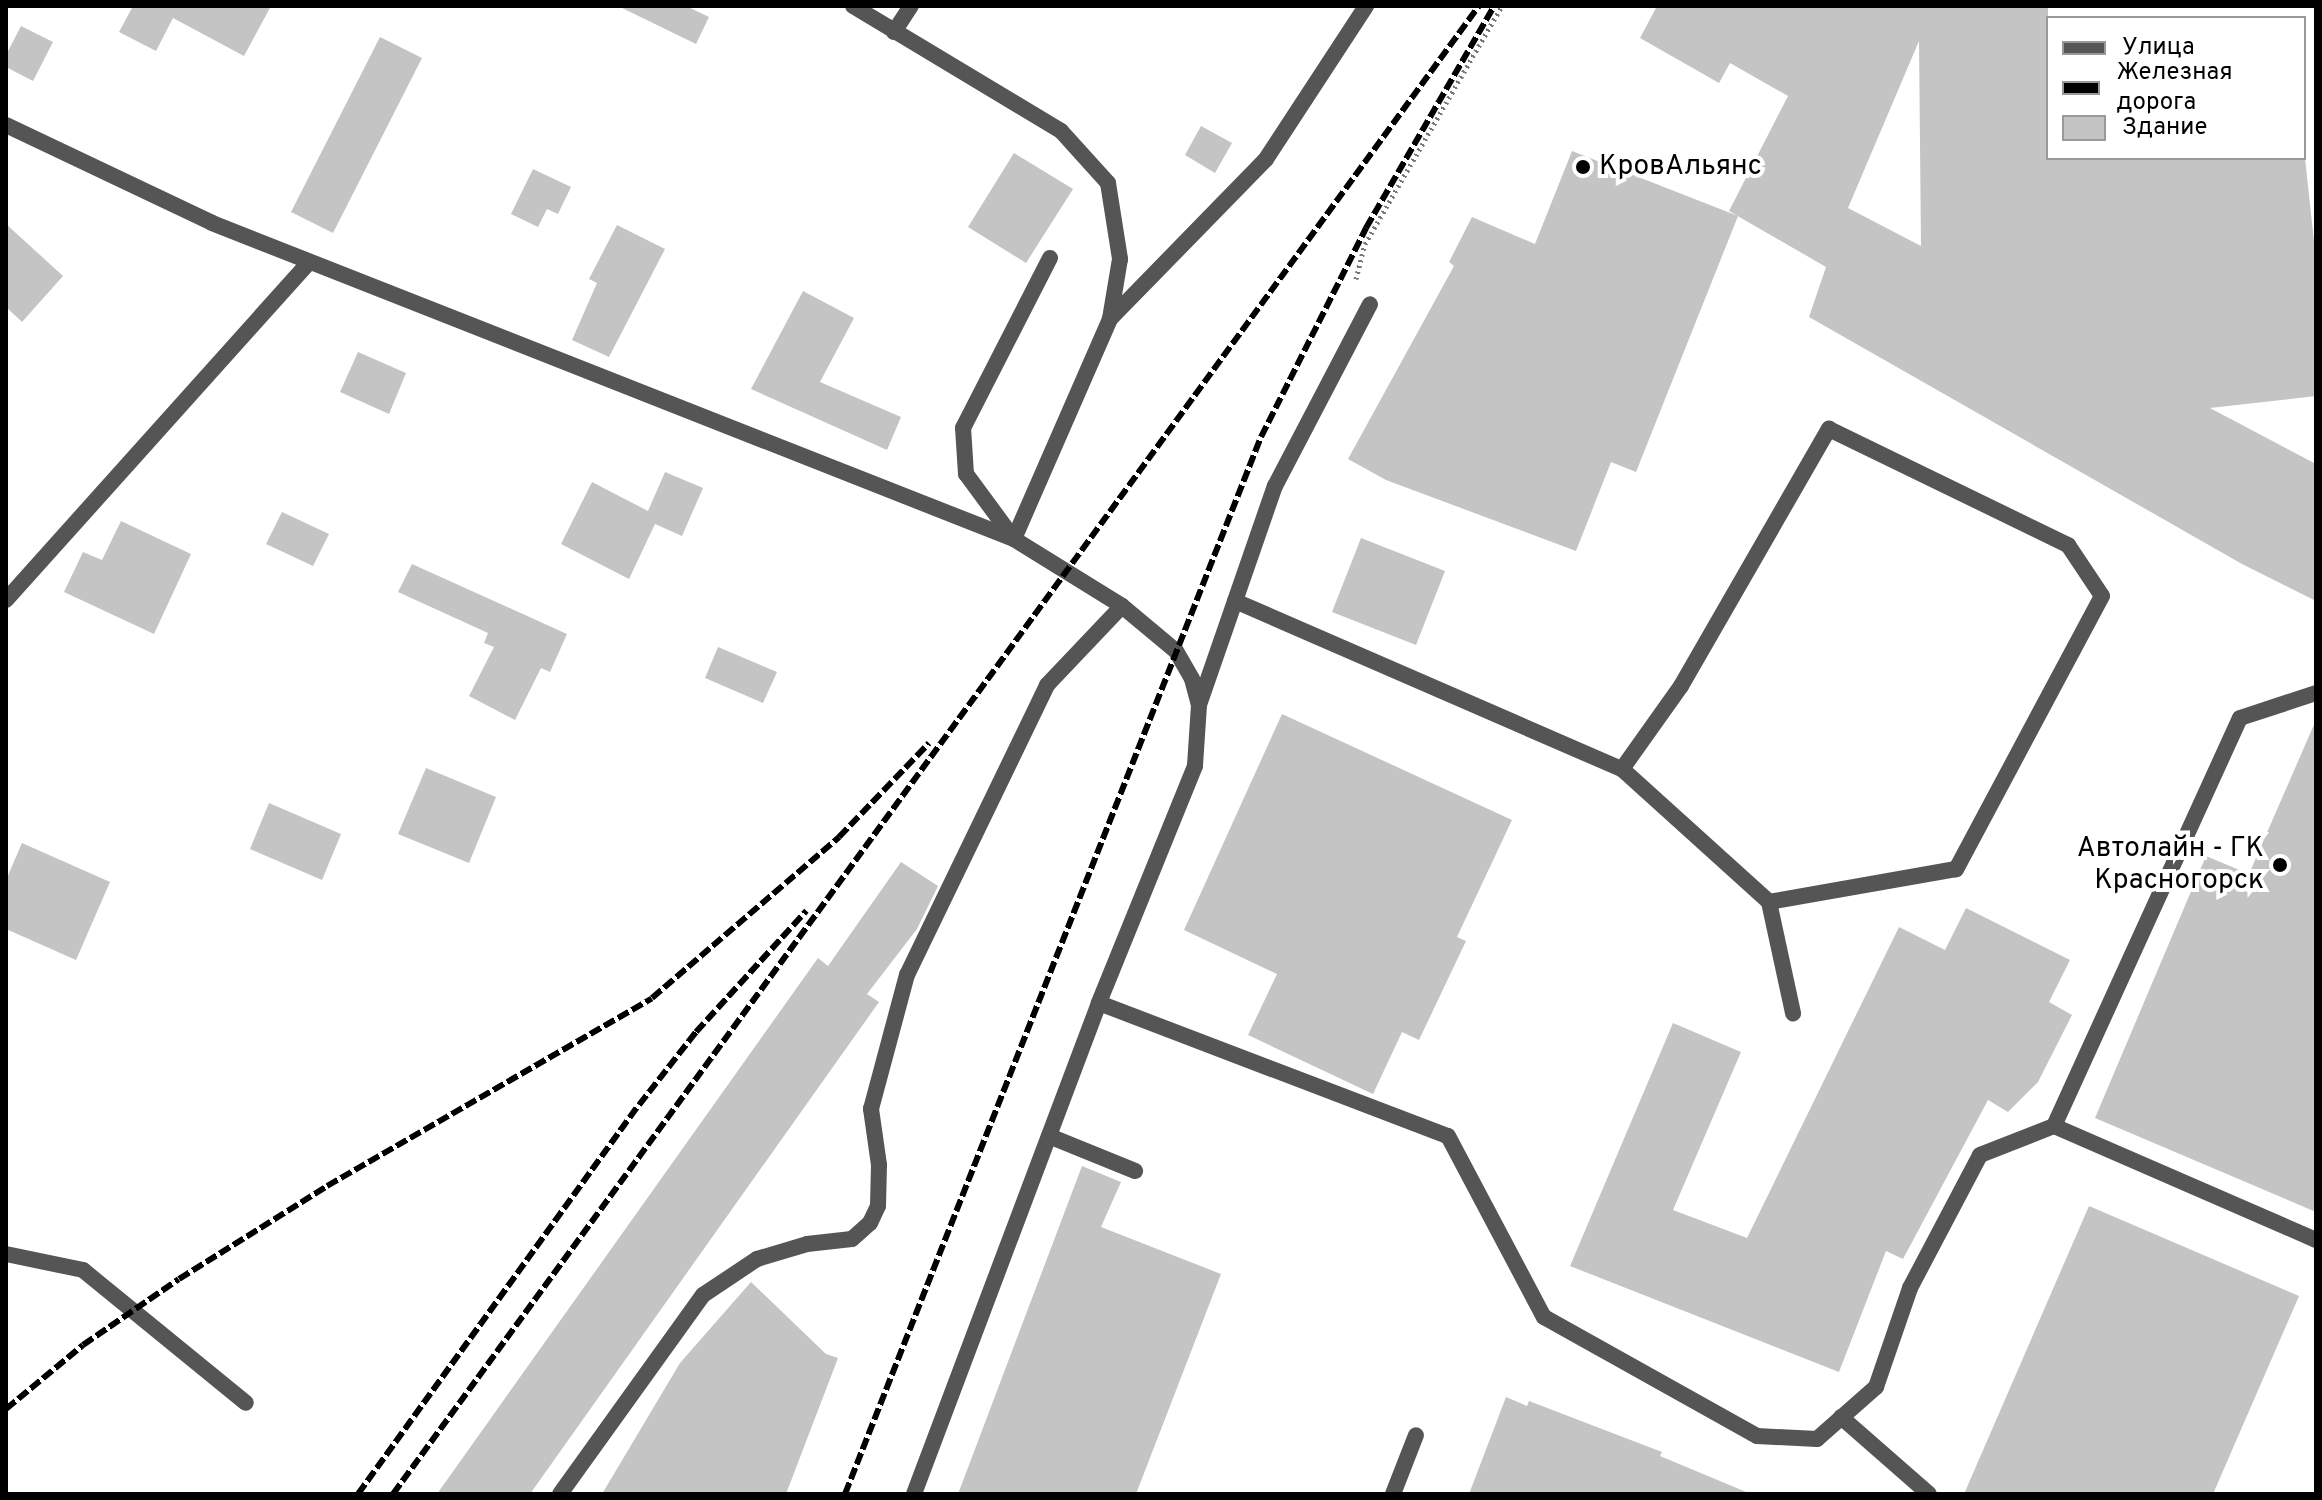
<!DOCTYPE html>
<meta charset="utf-8">
<style>
body{margin:0}
#map{position:relative;width:2322px;height:1500px;overflow:hidden;background:#fff;font-family:Overpass,sans-serif}
div>[style]{position:absolute}
.building>*{inset:0;background:#c4c4c4}
.path>*{height:5px;margin-top:-2.5px;transform-origin:0;background:repeating-linear-gradient(90deg,#777 0 2px,transparent 0 6px)}
.lane>*{height:16px;margin:-8px;padding:0 8px;transform-origin:8px;border-radius:8px;background:#555}
.street>*{height:16px;margin:-8px;padding:0 8px;transform-origin:8px;border-radius:8px;background:#555}
.rail>*{height:6px;margin-top:-3px;transform-origin:0;background:repeating-linear-gradient(90deg,#000 0 12px,transparent 0 16px)}
.dots>*{width:22px;height:22px;translate:-50% -50%;box-sizing:border-box;border:4px solid #fff;border-radius:50%}
span{translate:-50% -50%;white-space:nowrap;text-align:center;line-height:1.15;-webkit-text-stroke:8px #fff;paint-order:stroke}
.poi-label{font-size:28px;color:#000}
.left{translate:0 -50%;text-align:left}
.right{translate:-100% -50%;text-align:right}
.frame{position:absolute;inset:0;border:8px solid #000;pointer-events:none}
.legend{position:absolute;left:2046px;top:16px;width:260px;height:144px;box-sizing:border-box;background:#fff;border:2px solid #999;margin:0;padding:10px 14px;list-style:none;font-size:24px;color:#000}
.legend li{display:flex;align-items:center;gap:16px;height:40px}
.legend b{width:40px;border:2px solid #999}
</style>
<div id="map">
<div class="building">
<div style="clip-path:polygon(133px 6px,271px 6px,244px 56px,173px 18px,156px 51px,119px 32px)"></div>
<div style="clip-path:polygon(618px 6px,686px 6px,709px 17px,696px 44px)"></div>
<div style="clip-path:polygon(evenodd,1657px 6px,2048px 6px,2048px 158px,2305px 158px,2316px 260px,2316px 396px,2210px 408px,2316px 464px,2316px 601px,2242px 564px,1809px 317px,1826px 267px,1729px 211px,1788px 96px,1730px 63px,1719px 83px,1640px 38px,1657px 6px,1919px 41px,1921px 246px,1848px 208px,1919px 41px)"></div>
<div style="clip-path:polygon(21px 26px,53px 42px,33px 81px,6px 67px,6px 55px)"></div>
<div style="clip-path:polygon(380px 37px,422px 58px,333px 233px,291px 212px)"></div>
<div style="clip-path:polygon(1201px 126px,1232px 143px,1215px 173px,1185px 155px)"></div>
<div style="clip-path:polygon(1572px 151px,1738px 216px,1636px 472px,1611px 462px,1576px 551px,1386px 480px,1348px 459px,1454px 266px,1449px 262px,1472px 217px,1535px 244px)"></div>
<div style="clip-path:polygon(1014px 153px,1073px 189px,1026px 263px,968px 227px)"></div>
<div style="clip-path:polygon(533px 169px,571px 187px,558px 214px,547px 209px,538px 227px,511px 214px)"></div>
<div style="clip-path:polygon(6px 224px,63px 276px,22px 322px,6px 307px)"></div>
<div style="clip-path:polygon(617px 225px,665px 249px,609px 357px,572px 340px,597px 283px,589px 279px)"></div>
<div style="clip-path:polygon(803px 291px,854px 318px,820px 382px,901px 417px,887px 450px,751px 389px)"></div>
<div style="clip-path:polygon(358px 352px,406px 373px,389px 414px,340px 392px)"></div>
<div style="clip-path:polygon(665px 472px,703px 488px,682px 536px,655px 524px,629px 579px,561px 544px,592px 482px,648px 511px)"></div>
<div style="clip-path:polygon(282px 512px,329px 534px,313px 566px,266px 544px)"></div>
<div style="clip-path:polygon(121px 521px,191px 554px,154px 634px,64px 592px,83px 552px,102px 560px)"></div>
<div style="clip-path:polygon(1361px 538px,1445px 571px,1416px 645px,1332px 612px)"></div>
<div style="clip-path:polygon(412px 564px,567px 634px,550px 672px,541px 668px,515px 720px,469px 696px,494px 647px,484px 643px,488px 633px,398px 592px)"></div>
<div style="clip-path:polygon(718px 647px,777px 672px,763px 703px,705px 678px)"></div>
<div style="clip-path:polygon(1282px 714px,1512px 820px,1457px 937px,1466px 941px,1419px 1040px,1402px 1032px,1373px 1094px,1248px 1035px,1277px 974px,1184px 930px)"></div>
<div style="clip-path:polygon(2316px 720px,2316px 1212px,2095px 1118px,2206px 856px,2249px 874px)"></div>
<div style="clip-path:polygon(426px 768px,496px 797px,469px 863px,398px 834px)"></div>
<div style="clip-path:polygon(269px 803px,341px 834px,322px 880px,250px 849px)"></div>
<div style="clip-path:polygon(22px 843px,110px 882px,76px 960px,6px 929px,6px 880px)"></div>
<div style="clip-path:polygon(901px 862px,938px 886px,917px 929px,867px 994px,879px 1002px,530px 1494px,437px 1494px,818px 958px,828px 966px)"></div>
<div style="clip-path:polygon(1966px 908px,2070px 960px,2049px 1002px,2072px 1015px,2038px 1082px,2008px 1112px,1988px 1100px,1903px 1259px,1886px 1251px,1839px 1372px,1570px 1266px,1673px 1023px,1741px 1052px,1673px 1210px,1747px 1238px,1899px 927px,1945px 950px)"></div>
<div style="clip-path:polygon(1082px 1166px,1121px 1182px,1101px 1227px,1221px 1274px,1136px 1494px,958px 1494px)"></div>
<div style="clip-path:polygon(2089px 1206px,2299px 1296px,2213px 1494px,1964px 1494px)"></div>
<div style="clip-path:polygon(751px 1282px,826px 1354px,838px 1358px,786px 1494px,602px 1494px,680px 1363px)"></div>
<div style="clip-path:polygon(1506px 1397px,1527px 1406px,1529px 1401px,1662px 1452px,1660px 1456px,1751px 1494px,1469px 1494px)"></div>
</div>
<div class="path">
<div style="left:1356px;top:279px;width:36px;rotate:-76deg"></div>
<div style="left:1365px;top:244px;width:275px;rotate:-60.1deg"></div>
</div>
<div class="lane">
<div style="left:853px;top:6px;width:243px;rotate:31deg"></div>
<div style="left:1061px;top:131px;width:70px;rotate:47.9deg"></div>
<div style="left:1108px;top:183px;width:77px;rotate:81deg"></div>
<div style="left:1120px;top:259px;width:61px;rotate:99.5deg"></div>
<div style="left:1110px;top:319px;width:240px;rotate:113.6deg"></div>
<div style="left:894px;top:32px;width:31px;rotate:-57deg"></div>
<div style="left:1110px;top:319px;width:223px;rotate:-45.7deg"></div>
<div style="left:1266px;top:159px;width:183px;rotate:-56.8deg"></div>
<div style="left:1014px;top:539px;width:81px;rotate:-126.4deg"></div>
<div style="left:966px;top:474px;width:46px;rotate:-93.7deg"></div>
<div style="left:963px;top:428px;width:191px;rotate:-62.9deg"></div>
<div style="left:6px;top:600px;width:454px;rotate:-48.1deg"></div>
<div style="left:1235px;top:601px;width:422px;rotate:23.5deg"></div>
<div style="left:1622px;top:769px;width:198px;rotate:42.1deg"></div>
<div style="left:1769px;top:902px;width:114px;rotate:77.8deg"></div>
<div style="left:1199px;top:705px;width:232px;rotate:-70.9deg"></div>
<div style="left:1275px;top:486px;width:205px;rotate:-62.4deg"></div>
<div style="left:1622px;top:769px;width:102px;rotate:-54.6deg"></div>
<div style="left:1681px;top:686px;width:297px;rotate:-60.1deg"></div>
<div style="left:1829px;top:429px;width:266px;rotate:25.9deg"></div>
<div style="left:2068px;top:545px;width:61px;rotate:56.3deg"></div>
<div style="left:2102px;top:596px;width:310px;rotate:118.1deg"></div>
<div style="left:1956px;top:869px;width:190px;rotate:170deg"></div>
<div style="left:1099px;top:1003px;width:373px;rotate:20.9deg"></div>
<div style="left:1448px;top:1136px;width:205px;rotate:62.1deg"></div>
<div style="left:1544px;top:1317px;width:244px;rotate:29.2deg"></div>
<div style="left:1757px;top:1436px;width:60px;rotate:2.9deg"></div>
<div style="left:1817px;top:1439px;width:79px;rotate:-41.4deg"></div>
<div style="left:1876px;top:1387px;width:105px;rotate:-71deg"></div>
<div style="left:1910px;top:1288px;width:150px;rotate:-62.2deg"></div>
<div style="left:1980px;top:1155px;width:79px;rotate:-21.4deg"></div>
<div style="left:2054px;top:1126px;width:448px;rotate:-65.5deg"></div>
<div style="left:2240px;top:718px;width:80px;rotate:-18.2deg"></div>
<div style="left:2054px;top:1126px;width:286px;rotate:23.5deg"></div>
<div style="left:1049px;top:1136px;width:93px;rotate:22.1deg"></div>
<div style="left:6px;top:1254px;width:79px;rotate:11.7deg"></div>
<div style="left:83px;top:1270px;width:210px;rotate:39.2deg"></div>
<div style="left:1841px;top:1417px;width:117px;rotate:41.2deg"></div>
<div style="left:560px;top:1494px;width:245px;rotate:-54.3deg"></div>
<div style="left:703px;top:1295px;width:65px;rotate:-33.7deg"></div>
<div style="left:757px;top:1259px;width:52px;rotate:-16.7deg"></div>
<div style="left:807px;top:1244px;width:45px;rotate:-6.3deg"></div>
<div style="left:852px;top:1239px;width:24px;rotate:-42deg"></div>
<div style="left:870px;top:1223px;width:19px;rotate:-65deg"></div>
<div style="left:878px;top:1206px;width:41px;rotate:-88.6deg"></div>
<div style="left:879px;top:1165px;width:57px;rotate:-98.1deg"></div>
<div style="left:871px;top:1109px;width:139px;rotate:-75deg"></div>
<div style="left:907px;top:975px;width:322px;rotate:-64.2deg"></div>
<div style="left:1047px;top:685px;width:109px;rotate:-46.5deg"></div>
<div style="left:1393px;top:1494px;width:63px;rotate:-68.7deg"></div>
</div>
<div class="street">
<div style="left:6px;top:125px;width:228px;rotate:25.4deg"></div>
<div style="left:212px;top:223px;width:862px;rotate:21.51deg"></div>
<div style="left:1014px;top:539px;width:127px;rotate:31.8deg"></div>
<div style="left:1122px;top:606px;width:70px;rotate:39.8deg"></div>
<div style="left:1176px;top:651px;width:32px;rotate:60deg"></div>
<div style="left:1192px;top:679px;width:27px;rotate:75deg"></div>
<div style="left:1199px;top:705px;width:61px;rotate:93.8deg"></div>
<div style="left:1195px;top:766px;width:256px;rotate:112.1deg"></div>
<div style="left:1099px;top:1003px;width:525px;rotate:110.65deg"></div>
</div>
<div class="rail">
<div style="left:6px;top:1409px;width:100px;rotate:-39.7deg"></div>
<div style="left:83px;top:1345px;width:116px;rotate:-34.5deg"></div>
<div style="left:179px;top:1279px;width:175px;rotate:-32.1deg"></div>
<div style="left:327px;top:1186px;width:375px;rotate:-30deg"></div>
<div style="left:652px;top:998px;width:247px;rotate:-40.7deg"></div>
<div style="left:839px;top:837px;width:130px;rotate:-46.2deg"></div>
<div style="left:358px;top:1494px;width:480px;rotate:-54.2deg"></div>
<div style="left:639px;top:1105px;width:93px;rotate:-52deg"></div>
<div style="left:696px;top:1032px;width:164px;rotate:-47.7deg"></div>
<div style="left:393px;top:1494px;width:1842px;rotate:-53.88deg"></div>
<div style="left:845px;top:1494px;width:1136px;rotate:-68.52deg"></div>
<div style="left:1261px;top:437px;width:234px;rotate:-63.3deg"></div>
<div style="left:1366px;top:228px;width:256px;rotate:-60deg"></div>
</div>
<div class="dots">
<div style="left:1583px;top:167px;background:#000"></div>
<div style="left:2280px;top:865px;background:#000"></div>
</div>
<div class="poi-label">
<span class="left" style="left:1599px;top:167px">КровАльянс</span>
<span class="right" style="left:2264px;top:865px">Автолайн - ГК<br>Красногорск</span>
</div>
<div class="frame"></div>
<ul class="legend">
<li><b style="height:10px;background:#555"></b>Улица</li>
<li><b style="height:10px;background:#000"></b>Железная дорога</li>
<li><b style="height:22px;background:#c4c4c4"></b>Здание</li>
</ul>
</div>
